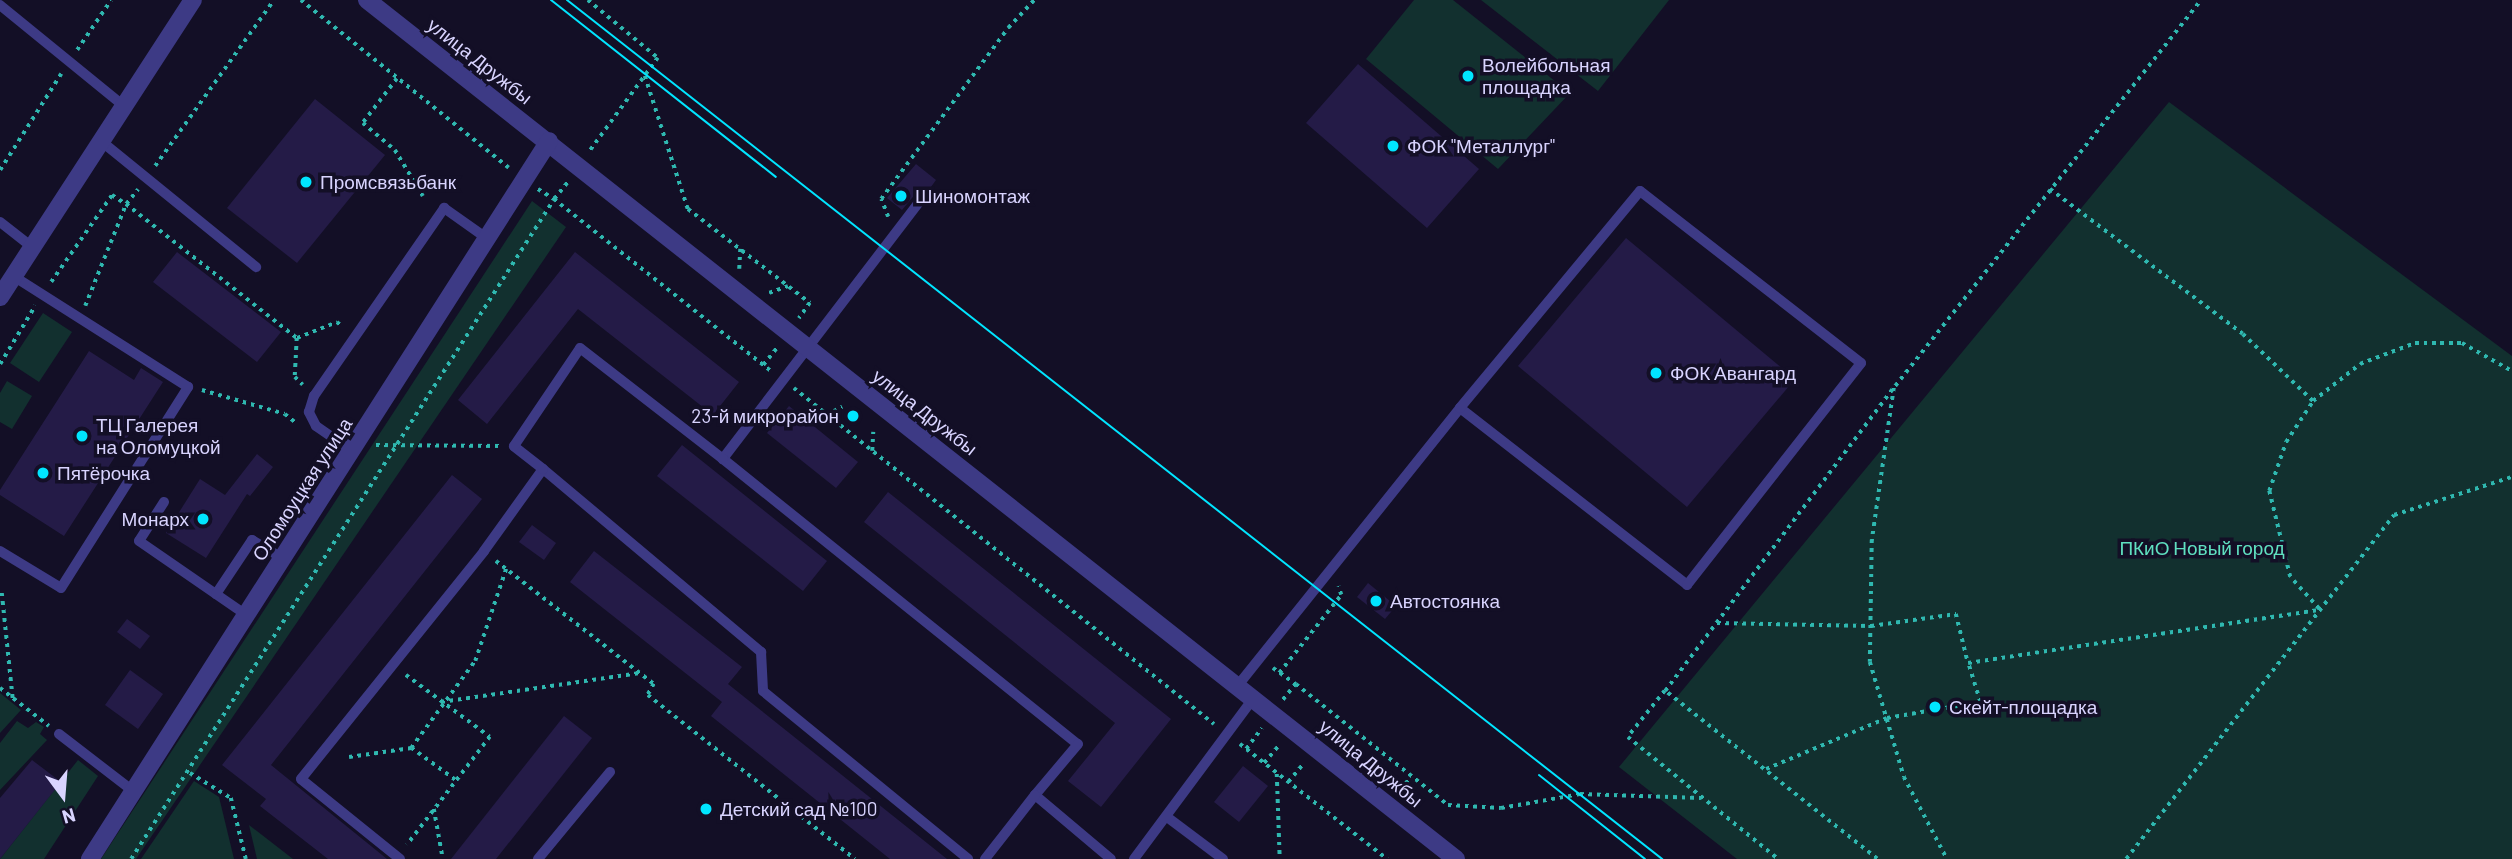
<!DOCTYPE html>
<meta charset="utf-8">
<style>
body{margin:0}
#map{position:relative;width:2512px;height:859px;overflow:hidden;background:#130f26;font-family:Barlow,sans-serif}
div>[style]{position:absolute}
.green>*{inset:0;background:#12302f}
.building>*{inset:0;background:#241b47}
.path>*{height:3.5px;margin-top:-1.75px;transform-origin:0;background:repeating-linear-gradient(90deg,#2fb8b0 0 3.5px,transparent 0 8.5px)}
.service>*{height:10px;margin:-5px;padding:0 5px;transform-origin:5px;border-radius:5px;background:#3d3a85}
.minor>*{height:18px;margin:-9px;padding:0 9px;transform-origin:9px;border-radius:9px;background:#3d3a85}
.tertiary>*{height:18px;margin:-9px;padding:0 9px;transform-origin:9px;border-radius:9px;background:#3d3a85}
.tram>*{height:2px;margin:-1px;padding:0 1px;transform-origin:1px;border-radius:1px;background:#00e5ff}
.dots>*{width:19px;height:19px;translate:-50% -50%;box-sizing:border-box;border:4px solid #130f26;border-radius:50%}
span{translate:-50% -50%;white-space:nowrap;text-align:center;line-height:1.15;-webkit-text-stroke:7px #130f26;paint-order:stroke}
.street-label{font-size:19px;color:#d9d4ff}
.poi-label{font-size:19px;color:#d9d4ff}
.left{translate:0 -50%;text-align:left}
.right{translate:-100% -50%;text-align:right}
.park-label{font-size:19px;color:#5fe0c0}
.north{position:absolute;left:28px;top:761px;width:70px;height:70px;-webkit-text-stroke:5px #130f26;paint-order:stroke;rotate:164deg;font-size:19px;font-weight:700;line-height:28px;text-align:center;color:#d9d4ff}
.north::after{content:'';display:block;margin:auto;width:24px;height:32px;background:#d9d4ff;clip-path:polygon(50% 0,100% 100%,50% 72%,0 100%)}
</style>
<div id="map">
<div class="green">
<div style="clip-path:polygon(1414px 0,1453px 0,1570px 93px,1498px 169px,1366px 59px)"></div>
<div style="clip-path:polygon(1481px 0,1669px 0,1598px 91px)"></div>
<div style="clip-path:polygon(2169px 102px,2512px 356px,2512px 859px,1737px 859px,1619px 767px)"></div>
<div style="clip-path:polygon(532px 201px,566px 227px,136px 859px,101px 859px)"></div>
<div style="clip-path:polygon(43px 313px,72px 332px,39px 382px,10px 363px)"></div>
<div style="clip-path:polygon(7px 381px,32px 396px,12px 429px,0 422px,0 393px)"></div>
<div style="clip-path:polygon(0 693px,21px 710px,0 733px)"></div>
<div style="clip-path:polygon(17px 721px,28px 728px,36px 722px,44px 727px,40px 734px,47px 740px,0 790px,0 743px)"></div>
<div style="clip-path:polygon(78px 760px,98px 776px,44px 859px,0 859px)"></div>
<div style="clip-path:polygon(194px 781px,219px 797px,234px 859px,141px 859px)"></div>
<div style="clip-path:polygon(249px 825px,293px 859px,257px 859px)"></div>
</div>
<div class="building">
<div style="clip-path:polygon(1358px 64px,1479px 169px,1427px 228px,1306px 123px)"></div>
<div style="clip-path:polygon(315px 99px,385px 155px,297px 263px,227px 208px)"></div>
<div style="clip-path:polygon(916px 164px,936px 180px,928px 191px,917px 192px,902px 210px,887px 198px)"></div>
<div style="clip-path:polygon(1626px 238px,1795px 379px,1687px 507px,1518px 366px)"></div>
<div style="clip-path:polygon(177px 252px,281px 332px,257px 362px,153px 282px)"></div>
<div style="clip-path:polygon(575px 252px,739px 382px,713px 415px,578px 309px,487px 424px,458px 400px)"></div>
<div style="clip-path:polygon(89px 351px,134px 380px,141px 368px,163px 382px,64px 536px,0 495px,0 490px)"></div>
<div style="clip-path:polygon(789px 406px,858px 462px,836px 488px,767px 433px)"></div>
<div style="clip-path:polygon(682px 445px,827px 561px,803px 591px,657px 476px)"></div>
<div style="clip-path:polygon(257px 454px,273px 467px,250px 496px,247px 494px,206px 558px,166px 533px,200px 479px,225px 495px)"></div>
<div style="clip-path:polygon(452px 475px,482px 499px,271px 765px,387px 859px,328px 859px,260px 806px,266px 799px,222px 765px)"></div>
<div style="clip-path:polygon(888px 492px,1171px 719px,1101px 807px,1068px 781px,1115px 723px,864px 522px)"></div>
<div style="clip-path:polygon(532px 525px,556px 543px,544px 560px,519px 542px)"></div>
<div style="clip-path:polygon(594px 551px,742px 667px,728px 684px,947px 859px,890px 859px,711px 716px,722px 702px,570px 582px)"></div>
<div style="clip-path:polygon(1368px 583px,1396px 606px,1385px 619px,1357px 597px)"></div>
<div style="clip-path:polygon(127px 619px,150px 636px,140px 649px,117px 632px)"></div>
<div style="clip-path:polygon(130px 670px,163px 694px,138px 729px,105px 705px)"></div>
<div style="clip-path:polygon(564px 716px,592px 738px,496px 859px,451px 859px)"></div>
<div style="clip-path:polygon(32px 760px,61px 782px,0 859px,0 798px)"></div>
<div style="clip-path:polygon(1243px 766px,1268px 786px,1239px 822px,1214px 802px)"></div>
</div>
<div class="path">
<div style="left:301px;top:0;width:267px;rotate:38.9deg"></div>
<div style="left:588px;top:0;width:91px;rotate:39.6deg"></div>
<div style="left:658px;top:58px;width:115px;rotate:126.2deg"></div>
<div style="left:77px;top:50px;width:60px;rotate:-55.8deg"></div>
<div style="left:645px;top:76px;width:140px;rotate:72.1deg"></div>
<div style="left:688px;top:209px;width:154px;rotate:37.6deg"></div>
<div style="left:810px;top:303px;width:19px;rotate:125deg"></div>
<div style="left:397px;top:79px;width:56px;rotate:127.7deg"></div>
<div style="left:363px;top:123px;width:42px;rotate:40.2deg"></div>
<div style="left:395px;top:150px;width:54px;rotate:58.7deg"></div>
<div style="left:155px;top:166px;width:204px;rotate:-54.4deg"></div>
<div style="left:0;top:170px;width:114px;rotate:-57.6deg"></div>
<div style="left:538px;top:189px;width:19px;rotate:32deg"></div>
<div style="left:554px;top:199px;width:22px;rotate:-51deg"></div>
<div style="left:2050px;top:189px;width:241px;rotate:36.9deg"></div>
<div style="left:2243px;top:334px;width:97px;rotate:43.7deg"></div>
<div style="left:888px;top:217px;width:19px;rotate:-111deg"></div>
<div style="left:881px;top:199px;width:213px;rotate:-53.4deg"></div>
<div style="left:1008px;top:28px;width:38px;rotate:-47deg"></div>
<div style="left:739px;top:269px;width:20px;rotate:-87deg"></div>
<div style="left:51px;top:282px;width:106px;rotate:-55deg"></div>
<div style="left:112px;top:195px;width:17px;rotate:33deg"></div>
<div style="left:126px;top:204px;width:19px;rotate:-51deg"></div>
<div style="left:769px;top:293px;width:20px;rotate:-20deg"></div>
<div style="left:85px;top:306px;width:110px;rotate:-68.1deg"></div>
<div style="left:126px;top:204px;width:217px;rotate:38.1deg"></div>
<div style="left:297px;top:338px;width:39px;rotate:93deg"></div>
<div style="left:295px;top:377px;width:11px;rotate:45deg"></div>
<div style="left:297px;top:338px;width:43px;rotate:-21.8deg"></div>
<div style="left:337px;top:322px;width:8px;rotate:40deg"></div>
<div style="left:0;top:364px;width:68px;rotate:-58.9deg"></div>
<div style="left:763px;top:365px;width:22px;rotate:-51deg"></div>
<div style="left:794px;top:388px;width:538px;rotate:38.66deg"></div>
<div style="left:1894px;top:388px;width:154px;rotate:98.2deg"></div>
<div style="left:1872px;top:540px;width:122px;rotate:90.9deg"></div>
<div style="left:1870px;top:662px;width:120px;rotate:73.5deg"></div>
<div style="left:1904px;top:777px;width:93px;rotate:62.3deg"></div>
<div style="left:202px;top:390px;width:86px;rotate:16.1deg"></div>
<div style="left:285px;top:414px;width:14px;rotate:39deg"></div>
<div style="left:826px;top:415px;width:18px;rotate:-27deg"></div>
<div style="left:376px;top:445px;width:125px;rotate:0.5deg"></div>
<div style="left:872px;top:451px;width:19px;rotate:-87deg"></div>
<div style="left:496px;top:561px;width:200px;rotate:37.9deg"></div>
<div style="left:654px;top:684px;width:13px;rotate:119deg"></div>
<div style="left:648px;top:695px;width:264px;rotate:38.4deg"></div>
<div style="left:2px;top:593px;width:107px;rotate:84.1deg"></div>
<div style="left:2319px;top:609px;width:43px;rotate:-132.2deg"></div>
<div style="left:2290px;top:577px;width:89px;rotate:-103.7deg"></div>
<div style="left:2269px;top:491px;width:52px;rotate:-70.9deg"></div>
<div style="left:2286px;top:442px;width:49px;rotate:-56.6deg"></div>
<div style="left:2313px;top:401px;width:60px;rotate:-38.2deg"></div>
<div style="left:2360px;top:364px;width:59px;rotate:-20.9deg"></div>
<div style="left:2415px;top:343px;width:47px"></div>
<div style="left:2462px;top:343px;width:57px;rotate:29.2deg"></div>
<div style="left:1717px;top:623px;width:154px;rotate:1.1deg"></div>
<div style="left:1871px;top:626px;width:86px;rotate:-8deg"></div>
<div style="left:1956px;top:614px;width:50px;rotate:76.2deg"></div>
<div style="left:1968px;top:663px;width:356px;rotate:-8.6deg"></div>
<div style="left:1273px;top:668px;width:28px;rotate:35deg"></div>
<div style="left:1296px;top:684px;width:21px;rotate:129deg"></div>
<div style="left:1279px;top:673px;width:100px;rotate:-51.5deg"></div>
<div style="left:1341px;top:595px;width:9px;rotate:-108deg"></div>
<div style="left:406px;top:675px;width:104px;rotate:36.4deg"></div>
<div style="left:490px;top:737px;width:136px;rotate:127.5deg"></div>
<div style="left:1296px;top:684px;width:194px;rotate:38.5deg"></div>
<div style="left:1448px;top:805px;width:53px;rotate:3.2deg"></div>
<div style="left:1501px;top:808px;width:80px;rotate:-10deg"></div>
<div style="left:1580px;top:794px;width:121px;rotate:1.9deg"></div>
<div style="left:0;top:688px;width:62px;rotate:37.8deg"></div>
<div style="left:1665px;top:691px;width:59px;rotate:128.8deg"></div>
<div style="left:1628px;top:737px;width:193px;rotate:39.1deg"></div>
<div style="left:441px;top:702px;width:201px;rotate:-8.3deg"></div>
<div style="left:1240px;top:744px;width:187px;rotate:38deg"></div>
<div style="left:1246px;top:749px;width:26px;rotate:-53deg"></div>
<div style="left:349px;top:757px;width:63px;rotate:-8.3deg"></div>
<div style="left:1264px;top:763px;width:25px;rotate:-50deg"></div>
<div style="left:1367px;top:765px;width:17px;rotate:-50deg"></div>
<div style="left:1766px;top:769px;width:131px;rotate:-22.9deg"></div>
<div style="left:1887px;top:718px;width:94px;rotate:-9.8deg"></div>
<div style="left:1980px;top:702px;width:41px;rotate:-107.1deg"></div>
<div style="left:190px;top:773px;width:48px;rotate:31.4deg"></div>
<div style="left:231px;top:798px;width:63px;rotate:76.2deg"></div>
<div style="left:1277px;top:774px;width:85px;rotate:88deg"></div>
<div style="left:455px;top:780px;width:54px;rotate:-144deg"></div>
<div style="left:411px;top:748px;width:108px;rotate:-53.7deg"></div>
<div style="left:475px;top:661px;width:97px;rotate:-71.4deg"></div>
<div style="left:1288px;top:782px;width:25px;rotate:-50deg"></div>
<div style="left:1400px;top:790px;width:17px;rotate:-50deg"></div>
<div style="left:434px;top:809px;width:51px;rotate:79.8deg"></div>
<div style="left:131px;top:859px;width:784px;rotate:-57.34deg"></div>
<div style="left:554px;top:199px;width:277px;rotate:38.4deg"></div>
<div style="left:1877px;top:859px;width:270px;rotate:-141.6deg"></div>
<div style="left:1665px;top:691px;width:382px;rotate:-53deg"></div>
<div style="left:1895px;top:386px;width:493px;rotate:-51.6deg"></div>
<div style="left:2126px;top:859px;width:436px;rotate:-52.1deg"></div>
<div style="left:2394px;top:515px;width:124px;rotate:-17.9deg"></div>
</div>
<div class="service">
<div style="left:0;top:5px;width:160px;rotate:39.2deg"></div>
<div style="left:101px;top:141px;width:200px;rotate:39.1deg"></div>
<div style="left:923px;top:197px;width:330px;rotate:127.4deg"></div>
<div style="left:723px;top:459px;width:455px;rotate:38.8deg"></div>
<div style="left:1078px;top:744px;width:67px;rotate:130.1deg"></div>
<div style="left:1035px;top:795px;width:99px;rotate:40.1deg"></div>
<div style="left:0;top:222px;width:41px;rotate:38deg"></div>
<div style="left:352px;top:451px;width:44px;rotate:-145.2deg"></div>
<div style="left:316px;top:426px;width:16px;rotate:-117deg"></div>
<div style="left:309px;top:412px;width:17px;rotate:-73deg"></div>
<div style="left:314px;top:396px;width:229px;rotate:-55.3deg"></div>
<div style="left:444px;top:208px;width:50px;rotate:35.3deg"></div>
<div style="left:543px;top:469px;width:285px;rotate:40deg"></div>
<div style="left:761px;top:652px;width:39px;rotate:87deg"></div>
<div style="left:763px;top:691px;width:265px;rotate:39.3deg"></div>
<div style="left:164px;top:502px;width:46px;rotate:122.7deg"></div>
<div style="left:139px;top:541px;width:129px;rotate:34.6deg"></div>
<div style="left:0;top:551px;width:71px;rotate:31.2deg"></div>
<div style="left:61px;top:588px;width:238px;rotate:-57.7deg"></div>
<div style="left:188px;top:387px;width:207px;rotate:-147.6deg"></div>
<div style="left:216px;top:594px;width:65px;rotate:-56.3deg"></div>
<div style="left:252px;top:540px;width:35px;rotate:31deg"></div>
<div style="left:1239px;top:684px;width:354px;rotate:-51.3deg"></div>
<div style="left:1460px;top:408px;width:288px;rotate:37.9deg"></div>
<div style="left:1687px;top:585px;width:282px;rotate:-51.9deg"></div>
<div style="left:1861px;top:363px;width:280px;rotate:-142.1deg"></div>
<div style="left:1640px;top:191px;width:282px;rotate:129.7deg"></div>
<div style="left:59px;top:734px;width:93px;rotate:37.6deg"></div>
<div style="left:1167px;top:817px;width:70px;rotate:36.9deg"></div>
<div style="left:400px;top:859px;width:127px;rotate:-141.1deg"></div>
<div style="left:301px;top:779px;width:292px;rotate:-51.2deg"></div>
<div style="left:484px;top:551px;width:101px;rotate:-54.3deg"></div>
<div style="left:543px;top:469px;width:37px;rotate:-142deg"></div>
<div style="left:514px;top:446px;width:118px;rotate:-56deg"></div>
<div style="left:580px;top:348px;width:181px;rotate:37.8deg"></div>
<div style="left:538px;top:859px;width:113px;rotate:-50.4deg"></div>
<div style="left:985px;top:859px;width:81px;rotate:-52deg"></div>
<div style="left:1134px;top:859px;width:203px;rotate:-53.4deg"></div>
</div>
<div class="minor">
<div style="left:367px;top:0;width:1387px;rotate:38.27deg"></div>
<div style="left:90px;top:859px;width:852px;rotate:-57.41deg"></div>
</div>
<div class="tertiary">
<div style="left:0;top:297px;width:354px;rotate:-57deg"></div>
</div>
<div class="tram">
<div style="left:551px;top:0;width:286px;rotate:38.2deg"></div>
<div style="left:567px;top:0;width:1392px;rotate:38.11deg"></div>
<div style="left:1539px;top:775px;width:135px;rotate:38.4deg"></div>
</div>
<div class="dots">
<div style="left:1468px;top:76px;background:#00e5ff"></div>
<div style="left:1393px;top:146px;background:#00e5ff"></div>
<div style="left:306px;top:182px;background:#00e5ff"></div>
<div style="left:901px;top:196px;background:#00e5ff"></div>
<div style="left:1656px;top:373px;background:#00e5ff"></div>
<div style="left:853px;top:416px;background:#00e5ff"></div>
<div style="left:82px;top:436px;background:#00e5ff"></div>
<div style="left:43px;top:473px;background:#00e5ff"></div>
<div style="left:203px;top:519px;background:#00e5ff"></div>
<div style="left:1376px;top:601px;background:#00e5ff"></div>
<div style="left:1935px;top:707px;background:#00e5ff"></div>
<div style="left:706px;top:809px;background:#00e5ff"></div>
</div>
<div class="street-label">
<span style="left:480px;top:61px;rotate:38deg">улица Дружбы</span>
<span style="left:925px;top:412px;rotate:38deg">улица Дружбы</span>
<span style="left:302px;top:489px;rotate:-57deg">Оломоуцкая улица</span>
<span style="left:1371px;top:763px;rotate:39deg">улица Дружбы</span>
</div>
<div class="poi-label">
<span class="left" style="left:1482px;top:76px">Волейбольная<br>площадка</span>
<span class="left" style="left:1407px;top:146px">ФОК "Металлург"</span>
<span class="left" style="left:320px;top:182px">Промсвязьбанк</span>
<span class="left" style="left:915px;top:196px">Шиномонтаж</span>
<span class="left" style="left:1670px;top:373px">ФОК Авангард</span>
<span class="right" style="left:839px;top:416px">23-й микрорайон</span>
<span class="left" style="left:96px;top:436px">ТЦ Галерея<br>на Оломуцкой</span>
<span class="left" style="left:57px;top:473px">Пятёрочка</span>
<span class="right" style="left:189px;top:519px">Монарх</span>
<span class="left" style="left:1390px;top:601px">Автостоянка</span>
<span class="left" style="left:1949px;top:707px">Скейт-площадка</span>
<span class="left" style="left:720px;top:809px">Детский сад №100</span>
</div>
<div class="park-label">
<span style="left:2202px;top:548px">ПКиО Новый город</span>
</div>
<div class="north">N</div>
</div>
